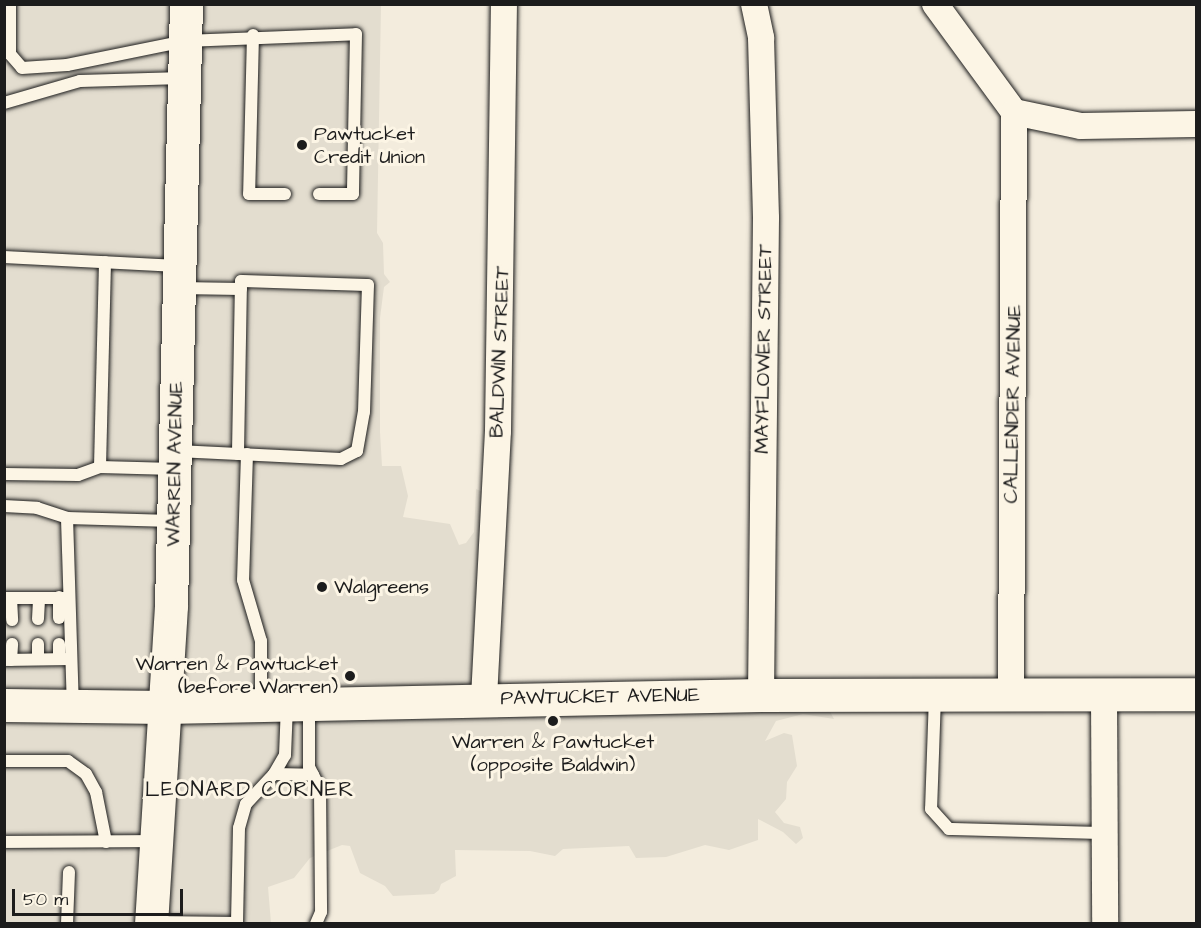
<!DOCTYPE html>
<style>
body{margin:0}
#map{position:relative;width:1201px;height:928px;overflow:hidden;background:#f3ecdd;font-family:"Architects Daughter",sans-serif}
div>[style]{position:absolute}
.built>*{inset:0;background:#e3ddcf}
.roads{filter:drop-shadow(0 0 2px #1c1c1c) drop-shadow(0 0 2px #1c1c1c)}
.lane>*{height:12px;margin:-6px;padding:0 6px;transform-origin:6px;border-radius:6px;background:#fcf5e5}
.street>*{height:26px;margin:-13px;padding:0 13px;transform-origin:13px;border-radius:13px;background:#fcf5e5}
.secondary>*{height:33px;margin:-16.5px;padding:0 16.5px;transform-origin:16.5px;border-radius:16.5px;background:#fcf5e5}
.primary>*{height:33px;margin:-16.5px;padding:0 16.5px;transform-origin:16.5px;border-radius:16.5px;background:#fcf5e5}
.dots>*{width:16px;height:16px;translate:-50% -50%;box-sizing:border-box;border:3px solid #fcf5e5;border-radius:50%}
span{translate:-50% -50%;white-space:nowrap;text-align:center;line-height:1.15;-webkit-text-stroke:6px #fcf5e5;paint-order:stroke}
.poi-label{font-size:20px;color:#1c1c1c}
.left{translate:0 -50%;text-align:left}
.right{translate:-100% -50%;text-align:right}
.street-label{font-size:20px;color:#1c1c1c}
.neighbourhood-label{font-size:21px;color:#1c1c1c;letter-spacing:1.5px}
.frame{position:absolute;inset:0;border:6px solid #1c1c1c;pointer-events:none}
.scale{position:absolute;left:12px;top:889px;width:171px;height:27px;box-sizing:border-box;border:3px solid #1c1c1c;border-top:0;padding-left:8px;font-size:18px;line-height:21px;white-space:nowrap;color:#1c1c1c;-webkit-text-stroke:4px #fcf5e5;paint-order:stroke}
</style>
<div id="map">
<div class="built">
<div style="clip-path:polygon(5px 5px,381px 5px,377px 233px,383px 243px,384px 274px,390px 282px,384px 287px,380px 318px,380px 432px,382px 466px,401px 466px,408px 496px,403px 517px,450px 524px,459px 545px,466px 543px,474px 532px,476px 489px,495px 497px,494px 696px,825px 702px,834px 719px,803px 714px,776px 721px,765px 741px,784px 733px,792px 735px,797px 766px,787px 782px,786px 799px,775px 812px,784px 823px,800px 827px,803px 838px,796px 844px,783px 832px,758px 819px,758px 840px,729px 850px,705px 845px,666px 857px,636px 858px,629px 846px,563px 849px,555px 856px,530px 851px,455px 850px,456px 876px,441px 884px,439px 890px,434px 894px,393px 896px,385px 886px,360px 873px,350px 846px,342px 845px,310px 858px,294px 878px,268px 887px,271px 923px,5px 924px)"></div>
</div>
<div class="roads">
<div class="lane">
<div style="left:10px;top:4px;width:50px;rotate:90deg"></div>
<div style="left:10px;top:54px;width:18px;rotate:49deg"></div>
<div style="left:22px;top:68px;width:45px;rotate:-3.8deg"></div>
<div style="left:67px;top:65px;width:120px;rotate:-11.5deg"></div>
<div style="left:185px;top:41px;width:171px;rotate:-2.3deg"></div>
<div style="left:356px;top:34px;width:160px;rotate:91.1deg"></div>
<div style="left:353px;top:194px;width:34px;rotate:180deg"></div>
<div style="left:253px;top:35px;width:159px;rotate:91.4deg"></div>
<div style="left:249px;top:194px;width:36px"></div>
<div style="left:4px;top:103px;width:79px;rotate:-16.1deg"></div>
<div style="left:80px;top:81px;width:103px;rotate:-1.7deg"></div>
<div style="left:4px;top:257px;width:174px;rotate:3deg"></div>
<div style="left:179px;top:288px;width:62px;rotate:0.9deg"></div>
<div style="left:177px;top:451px;width:164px;rotate:2.8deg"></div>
<div style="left:341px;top:459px;width:18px;rotate:-27deg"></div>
<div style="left:357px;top:451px;width:40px;rotate:-80deg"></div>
<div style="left:364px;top:412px;width:127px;rotate:-88.2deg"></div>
<div style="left:368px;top:285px;width:127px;rotate:-178.2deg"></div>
<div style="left:241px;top:281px;width:173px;rotate:91deg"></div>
<div style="left:247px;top:454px;width:126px;rotate:91.8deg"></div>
<div style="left:243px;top:580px;width:64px;rotate:73.6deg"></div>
<div style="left:261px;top:641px;width:61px;rotate:90deg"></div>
<div style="left:100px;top:467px;width:205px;rotate:-88.6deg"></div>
<div style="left:4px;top:474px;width:74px;rotate:0.8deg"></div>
<div style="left:78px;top:475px;width:23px;rotate:-20deg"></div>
<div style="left:100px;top:467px;width:74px;rotate:1.5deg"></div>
<div style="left:4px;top:506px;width:33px;rotate:3deg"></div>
<div style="left:37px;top:508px;width:32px;rotate:18deg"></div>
<div style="left:67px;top:518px;width:105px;rotate:1.6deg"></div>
<div style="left:67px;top:518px;width:187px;rotate:88.2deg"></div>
<div style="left:4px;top:598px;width:65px"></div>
<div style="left:11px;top:598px;width:22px;rotate:87deg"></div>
<div style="left:59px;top:618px;width:21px;rotate:-90deg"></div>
<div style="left:38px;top:619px;width:21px;rotate:-87deg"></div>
<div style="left:38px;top:644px;width:15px;rotate:90deg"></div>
<div style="left:59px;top:644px;width:15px;rotate:90deg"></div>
<div style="left:4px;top:660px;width:67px;rotate:-0.9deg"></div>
<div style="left:11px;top:660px;width:16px;rotate:-86deg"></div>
<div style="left:935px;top:696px;width:113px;rotate:92deg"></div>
<div style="left:931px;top:809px;width:27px;rotate:48deg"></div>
<div style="left:949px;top:829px;width:155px;rotate:1.5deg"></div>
<div style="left:309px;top:707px;width:60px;rotate:90deg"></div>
<div style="left:309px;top:767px;width:25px;rotate:63deg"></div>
<div style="left:320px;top:789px;width:123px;rotate:89.5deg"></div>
<div style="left:321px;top:912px;width:13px;rotate:113deg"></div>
<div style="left:4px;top:761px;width:64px"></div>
<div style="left:68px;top:761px;width:22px;rotate:36deg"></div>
<div style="left:86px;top:774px;width:21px;rotate:61deg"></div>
<div style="left:96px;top:792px;width:51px;rotate:78.7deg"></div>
<div style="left:274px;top:774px;width:39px;rotate:1deg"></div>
<div style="left:4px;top:842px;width:152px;rotate:-0.4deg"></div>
<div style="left:153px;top:922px;width:84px;rotate:0.7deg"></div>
<div style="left:237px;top:923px;width:95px;rotate:-88.8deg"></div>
<div style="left:239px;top:828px;width:25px;rotate:-74deg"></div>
<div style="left:246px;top:804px;width:41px;rotate:-47deg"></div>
<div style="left:274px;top:774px;width:22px;rotate:-60deg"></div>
<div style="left:285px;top:755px;width:49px;rotate:-87.7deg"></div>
<div style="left:67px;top:924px;width:52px;rotate:-87.8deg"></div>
</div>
<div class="street">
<div style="left:754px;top:4px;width:35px;rotate:78deg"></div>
<div style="left:761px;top:38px;width:180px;rotate:88.4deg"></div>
<div style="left:766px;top:218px;width:477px;rotate:90.6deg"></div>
<div style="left:935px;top:4px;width:134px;rotate:53.8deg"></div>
<div style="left:1014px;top:112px;width:68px;rotate:11.8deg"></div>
<div style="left:1081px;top:126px;width:115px;rotate:-1deg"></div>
<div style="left:1104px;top:695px;width:229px;rotate:89.7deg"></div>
<div style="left:1011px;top:697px;width:585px;rotate:-89.71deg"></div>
<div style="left:484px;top:698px;width:267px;rotate:-87deg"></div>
<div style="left:498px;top:431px;width:427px;rotate:-89.2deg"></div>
</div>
<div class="secondary">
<div style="left:151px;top:924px;width:320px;rotate:-86.4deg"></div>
<div style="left:171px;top:605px;width:601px;rotate:-88.57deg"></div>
</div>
<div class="primary">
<div style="left:4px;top:705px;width:161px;rotate:0.7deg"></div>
<div style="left:165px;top:707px;width:596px;rotate:-1.15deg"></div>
<div style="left:761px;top:695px;width:435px;rotate:-0.1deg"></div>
</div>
</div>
<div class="dots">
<div style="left:302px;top:145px;background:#1c1c1c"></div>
<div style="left:322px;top:587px;background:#1c1c1c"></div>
<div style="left:350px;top:676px;background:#1c1c1c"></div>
<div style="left:553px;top:721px;background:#1c1c1c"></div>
</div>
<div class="poi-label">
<span class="left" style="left:314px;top:146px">Pawtucket<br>Credit Union</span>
<span class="left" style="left:334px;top:587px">Walgreens</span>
<span class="right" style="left:338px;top:676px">Warren &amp; Pawtucket<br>(before Warren)</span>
<span style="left:553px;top:754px">Warren &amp; Pawtucket<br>(opposite Baldwin)</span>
</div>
<div class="street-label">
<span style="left:764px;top:349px;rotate:-89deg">MAYFLOWER STREET</span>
<span style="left:500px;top:352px;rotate:-88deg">BALDWIN STREET</span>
<span style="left:1013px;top:404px;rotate:-89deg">CALLENDER AVENUE</span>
<span style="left:175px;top:464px;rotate:-89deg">WARREN AVENUE</span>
<span style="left:600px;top:697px;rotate:-1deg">PAWTUCKET AVENUE</span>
</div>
<div class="neighbourhood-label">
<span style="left:250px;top:790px">LEONARD CORNER</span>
</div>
<div class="frame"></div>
<div class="scale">50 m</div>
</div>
